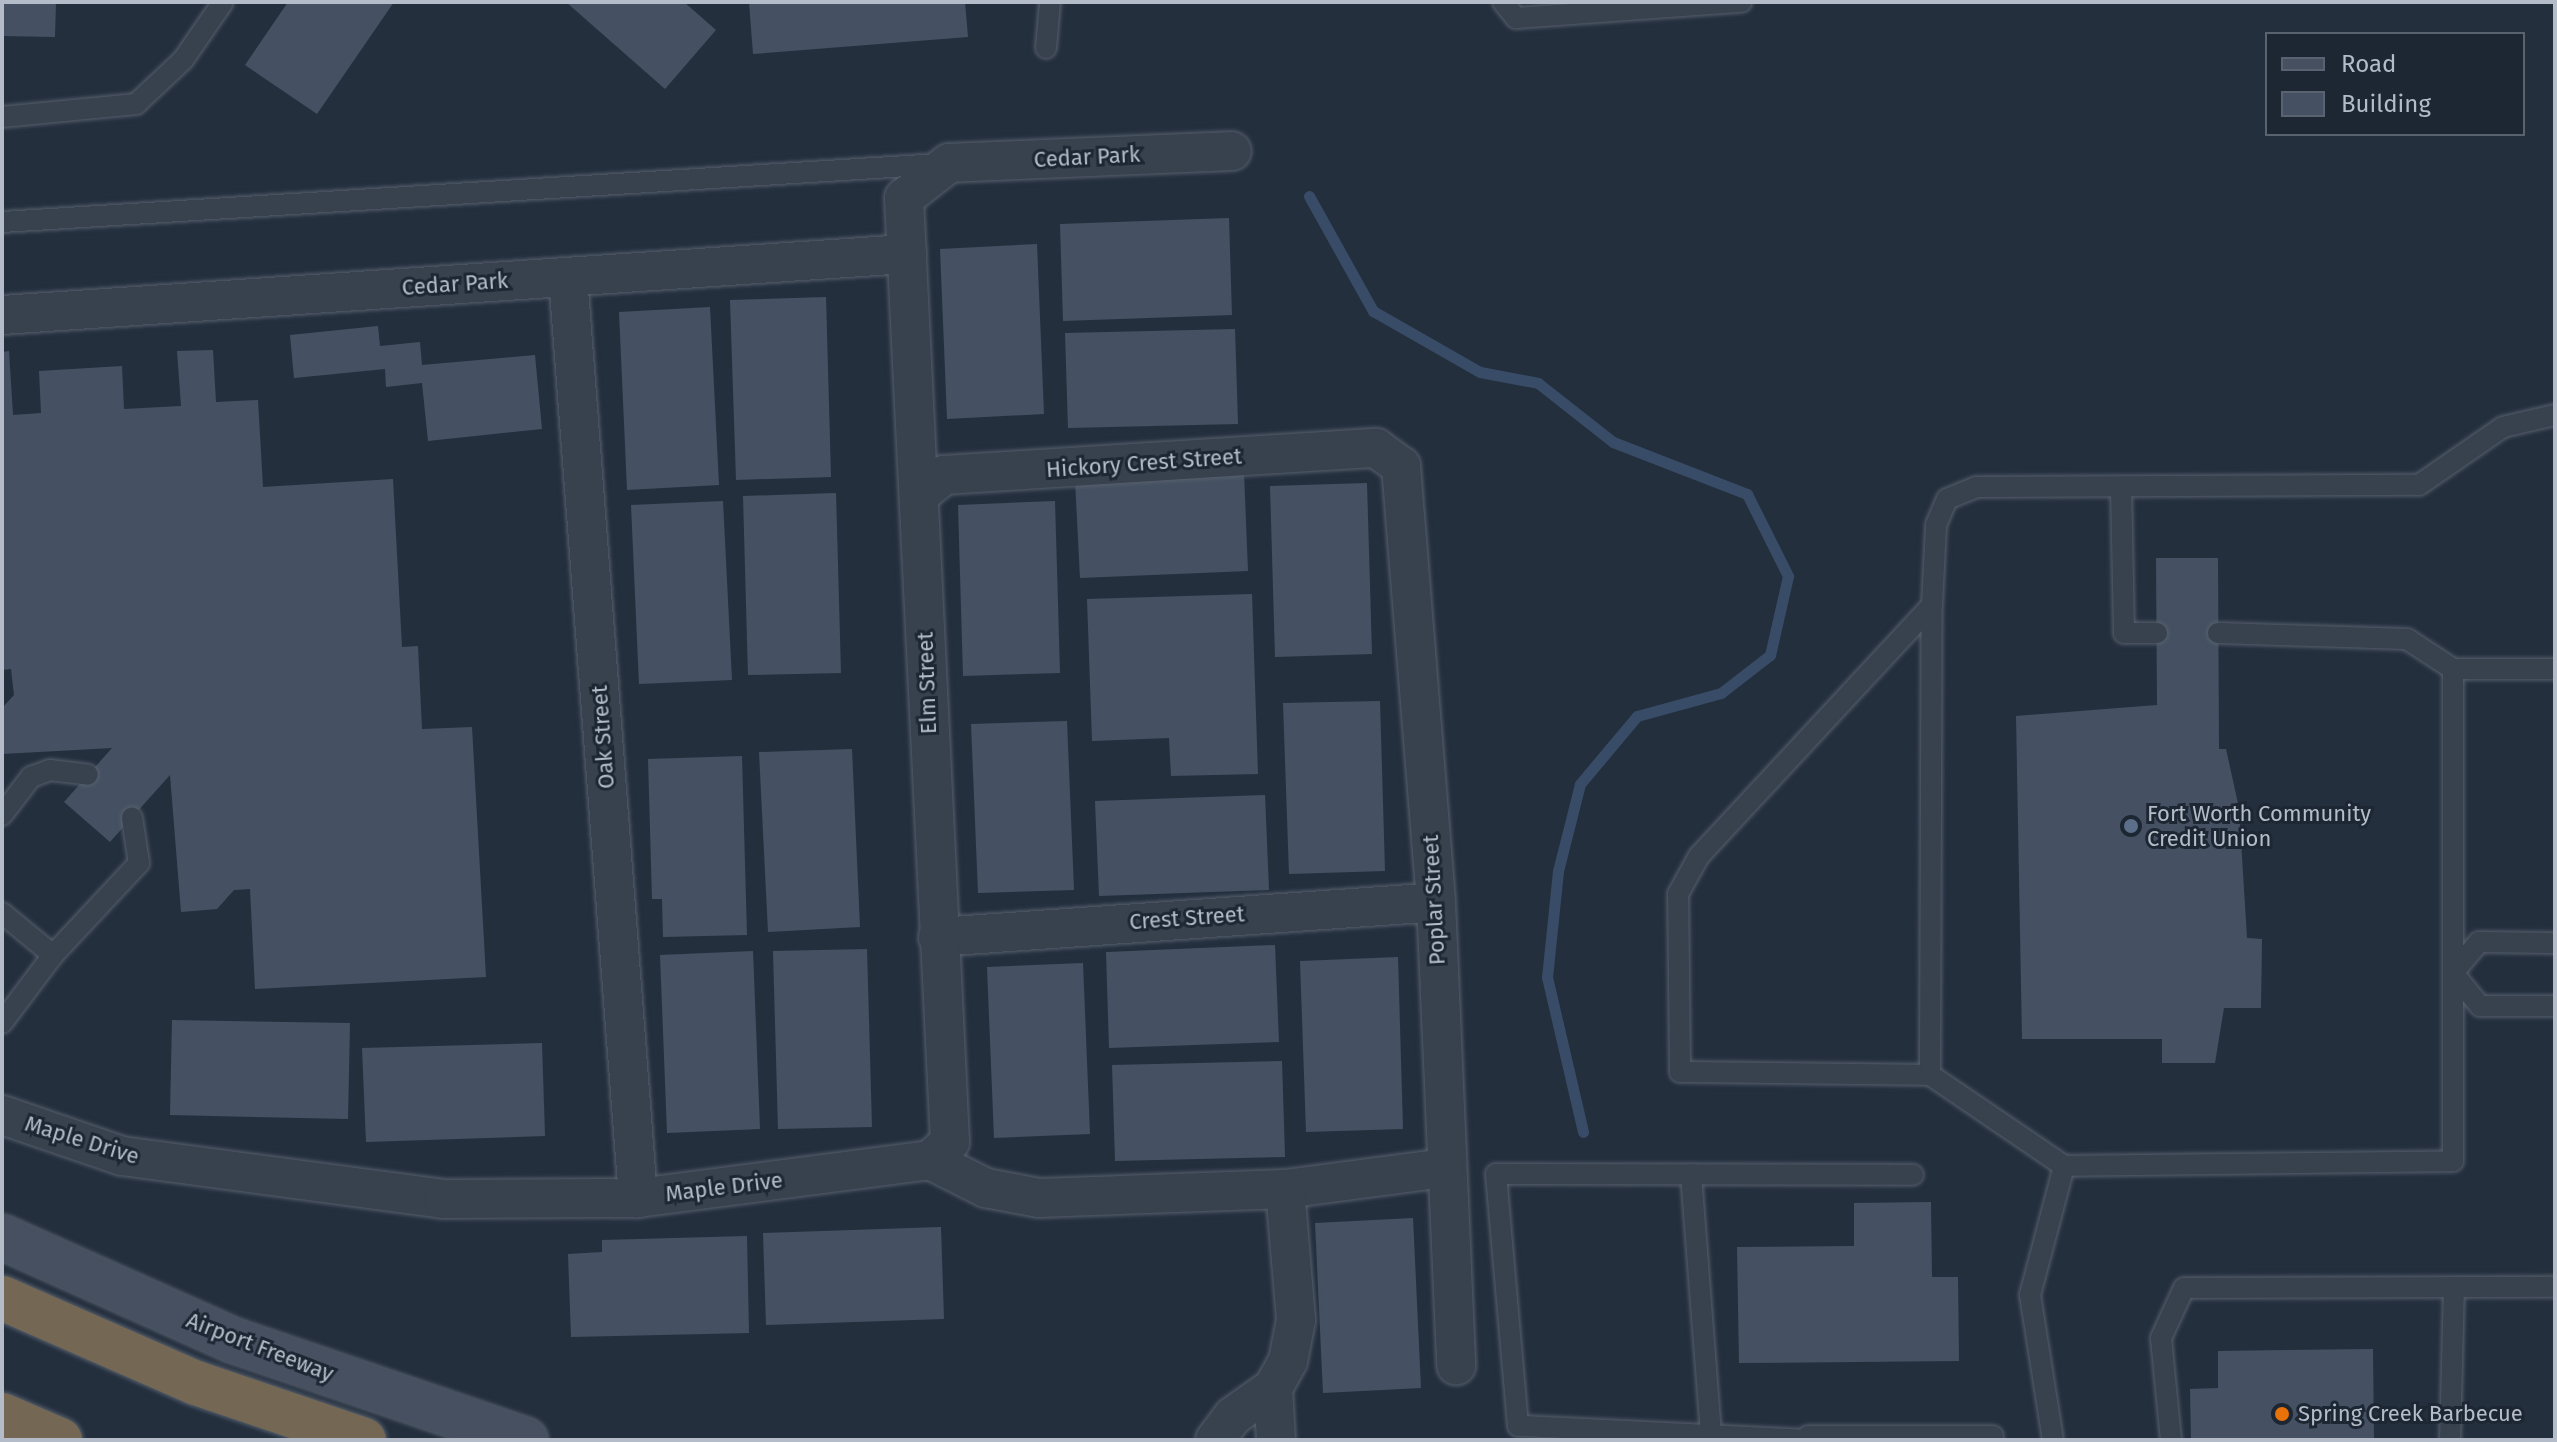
<!DOCTYPE html>
<style>
body{margin:0}
#map{position:relative;width:2557px;height:1442px;overflow:hidden;background:#242f3e;font-family:"Fira Sans",sans-serif}
div>[style]{position:absolute}
.stream>*{height:11px;margin:-5.5px;padding:0 5.5px;transform-origin:5.5px;border-radius:5.5px;background:#394c67}
.building>*{inset:0;background:#455162}
.roads{filter:drop-shadow(0 0 2px #565f6c) drop-shadow(0 0 2px #565f6c)}
.service>*{height:20px;margin:-10px;padding:0 10px;transform-origin:10px;border-radius:10px;background:#38414e}
.minor>*{height:38px;margin:-19px;padding:0 19px;transform-origin:19px;border-radius:19px;background:#38414e}
.secondary>*{height:44px;margin:-22px;padding:0 22px;transform-origin:22px;border-radius:22px;background:#465061}
.motorway>*{height:44px;margin:-22px;padding:0 22px;transform-origin:22px;border-radius:22px;background:#746855}
.dots>*{width:22px;height:22px;translate:-50% -50%;box-sizing:border-box;border:4px solid #1d2633;border-radius:50%}
span{translate:-50% -50%;white-space:nowrap;text-align:center;line-height:1.15;-webkit-text-stroke:6px #1d2633;paint-order:stroke}
.street-label{font-size:22px;color:#b4bcc9}
.poi-label{font-size:22px;color:#b4bcc9}
.left{translate:0 -50%;text-align:left}
.frame{position:absolute;inset:0;border:4px solid #b4bcc9;pointer-events:none}
.legend{position:absolute;left:2265px;top:32px;width:260px;height:104px;box-sizing:border-box;background:#1d2633;border:2px solid #59626f;margin:0;padding:10px 14px;list-style:none;font-size:24px;color:#b4bcc9}
.legend li{display:flex;align-items:center;gap:16px;height:40px}
.legend b{width:40px;border:2px solid #59626f}
</style>
<div id="map">
<div class="stream">
<div style="left:1309px;top:196px;width:132px;rotate:60.9deg"></div>
<div style="left:1373px;top:311px;width:123px;rotate:29.7deg"></div>
<div style="left:1480px;top:372px;width:59px;rotate:10.7deg"></div>
<div style="left:1538px;top:383px;width:95px;rotate:38.2deg"></div>
<div style="left:1613px;top:442px;width:144px;rotate:21.2deg"></div>
<div style="left:1747px;top:494px;width:92px;rotate:63.4deg"></div>
<div style="left:1788px;top:576px;width:81px;rotate:102.8deg"></div>
<div style="left:1770px;top:655px;width:62px;rotate:142.2deg"></div>
<div style="left:1721px;top:693px;width:87px;rotate:164.7deg"></div>
<div style="left:1637px;top:716px;width:89px;rotate:130deg"></div>
<div style="left:1580px;top:784px;width:90px;rotate:104.2deg"></div>
<div style="left:1558px;top:871px;width:107px;rotate:95.9deg"></div>
<div style="left:1547px;top:977px;width:159px;rotate:76.9deg"></div>
</div>
<div class="building">
<div style="clip-path:polygon(2px 2px,56px 2px,55px 37px,2px 36px)"></div>
<div style="clip-path:polygon(288px 2px,394px 2px,317px 114px,245px 65px)"></div>
<div style="clip-path:polygon(566px 2px,684px 2px,716px 30px,665px 89px)"></div>
<div style="clip-path:polygon(749px 2px,965px 2px,968px 37px,753px 54px)"></div>
<div style="clip-path:polygon(1229px 218px,1232px 315px,1063px 321px,1060px 224px)"></div>
<div style="clip-path:polygon(1037px 244px,1044px 414px,947px 419px,940px 249px)"></div>
<div style="clip-path:polygon(826px 297px,831px 477px,736px 480px,730px 300px)"></div>
<div style="clip-path:polygon(710px 307px,719px 485px,627px 490px,619px 312px)"></div>
<div style="clip-path:polygon(378px 326px,380px 346px,420px 342px,422px 365px,535px 355px,542px 429px,428px 441px,422px 383px,386px 387px,385px 369px,294px 378px,290px 335px)"></div>
<div style="clip-path:polygon(1235px 329px,1238px 424px,1068px 428px,1065px 333px)"></div>
<div style="clip-path:polygon(213px 350px,216px 402px,258px 400px,263px 487px,393px 479px,402px 647px,418px 646px,422px 729px,472px 727px,486px 977px,255px 989px,250px 889px,234px 890px,217px 909px,181px 912px,170px 775px,110px 842px,64px 802px,112px 748px,2px 754px,2px 708px,14px 695px,11px 669px,2px 670px,2px 352px,9px 351px,13px 415px,41px 413px,39px 371px,122px 366px,124px 409px,181px 406px,177px 351px)"></div>
<div style="clip-path:polygon(1244px 473px,1248px 571px,1080px 578px,1075px 480px)"></div>
<div style="clip-path:polygon(1367px 483px,1372px 654px,1275px 657px,1270px 486px)"></div>
<div style="clip-path:polygon(836px 493px,841px 673px,748px 675px,743px 496px)"></div>
<div style="clip-path:polygon(723px 501px,732px 680px,639px 684px,631px 505px)"></div>
<div style="clip-path:polygon(1055px 501px,1060px 673px,963px 676px,958px 505px)"></div>
<div style="clip-path:polygon(2156px 558px,2218px 558px,2219px 749px,2226px 749px,2239px 808px,2247px 938px,2262px 939px,2261px 1008px,2224px 1008px,2215px 1063px,2162px 1063px,2162px 1039px,2022px 1039px,2016px 716px,2157px 705px)"></div>
<div style="clip-path:polygon(1252px 594px,1258px 774px,1171px 776px,1169px 738px,1092px 741px,1087px 599px)"></div>
<div style="clip-path:polygon(1380px 701px,1385px 871px,1289px 874px,1283px 703px)"></div>
<div style="clip-path:polygon(1067px 721px,1074px 890px,978px 893px,971px 724px)"></div>
<div style="clip-path:polygon(852px 749px,860px 927px,768px 932px,759px 752px)"></div>
<div style="clip-path:polygon(742px 756px,747px 935px,663px 937px,662px 899px,652px 899px,648px 759px)"></div>
<div style="clip-path:polygon(1265px 795px,1269px 890px,1099px 896px,1095px 801px)"></div>
<div style="clip-path:polygon(1275px 945px,1279px 1042px,1109px 1048px,1106px 952px)"></div>
<div style="clip-path:polygon(867px 949px,872px 1127px,778px 1129px,773px 951px)"></div>
<div style="clip-path:polygon(753px 951px,760px 1129px,667px 1133px,660px 955px)"></div>
<div style="clip-path:polygon(1398px 957px,1403px 1129px,1306px 1132px,1300px 961px)"></div>
<div style="clip-path:polygon(1083px 963px,1090px 1134px,994px 1138px,987px 967px)"></div>
<div style="clip-path:polygon(172px 1020px,350px 1023px,348px 1119px,170px 1115px)"></div>
<div style="clip-path:polygon(542px 1043px,545px 1136px,366px 1142px,362px 1048px)"></div>
<div style="clip-path:polygon(1282px 1061px,1285px 1157px,1115px 1161px,1112px 1065px)"></div>
<div style="clip-path:polygon(1931px 1202px,1932px 1277px,1958px 1277px,1959px 1361px,1739px 1363px,1737px 1247px,1854px 1246px,1854px 1203px)"></div>
<div style="clip-path:polygon(1413px 1218px,1421px 1388px,1323px 1393px,1315px 1223px)"></div>
<div style="clip-path:polygon(941px 1227px,944px 1319px,766px 1325px,763px 1233px)"></div>
<div style="clip-path:polygon(747px 1236px,749px 1333px,571px 1337px,568px 1254px,602px 1252px,602px 1240px)"></div>
<div style="clip-path:polygon(2373px 1349px,2374px 1440px,2191px 1440px,2190px 1389px,2218px 1388px,2218px 1351px)"></div>
</div>
<div class="roads">
<div class="service">
<div style="left:1503px;top:2px;width:21px;rotate:51deg"></div>
<div style="left:1516px;top:18px;width:226px;rotate:-4.1deg"></div>
<div style="left:1046px;top:48px;width:46px;rotate:-85deg"></div>
<div style="left:2px;top:117px;width:135px;rotate:-5.5deg"></div>
<div style="left:136px;top:104px;width:64px;rotate:-43.1deg"></div>
<div style="left:183px;top:60px;width:70px;rotate:-55.4deg"></div>
<div style="left:2px;top:222px;width:940px;rotate:-3.54deg"></div>
<div style="left:2121px;top:487px;width:146px;rotate:88.8deg"></div>
<div style="left:2124px;top:633px;width:33px"></div>
<div style="left:2218px;top:633px;width:189px;rotate:1.8deg"></div>
<div style="left:2407px;top:639px;width:55px;rotate:33.1deg"></div>
<div style="left:2px;top:815px;width:48px;rotate:-52.7deg"></div>
<div style="left:31px;top:777px;width:20px;rotate:-20deg"></div>
<div style="left:50px;top:770px;width:38px;rotate:7deg"></div>
<div style="left:2px;top:913px;width:66px;rotate:39.5deg"></div>
<div style="left:53px;top:955px;width:85px;rotate:126.9deg"></div>
<div style="left:2555px;top:943px;width:76px;rotate:-179.2deg"></div>
<div style="left:2479px;top:942px;width:40px;rotate:130deg"></div>
<div style="left:2453px;top:973px;width:43px;rotate:50.7deg"></div>
<div style="left:2480px;top:1006px;width:75px"></div>
<div style="left:53px;top:955px;width:126px;rotate:-46.9deg"></div>
<div style="left:139px;top:863px;width:46px;rotate:-98.8deg"></div>
<div style="left:1930px;top:1075px;width:250px;rotate:-179.3deg"></div>
<div style="left:1680px;top:1072px;width:178px;rotate:-90.6deg"></div>
<div style="left:1678px;top:894px;width:43px;rotate:-61.1deg"></div>
<div style="left:1699px;top:856px;width:342px;rotate:-47.1deg"></div>
<div style="left:2064px;top:1166px;width:162px;rotate:-145.8deg"></div>
<div style="left:1930px;top:1075px;width:470px;rotate:-89.8deg"></div>
<div style="left:1932px;top:605px;width:80px;rotate:-87.1deg"></div>
<div style="left:1936px;top:525px;width:28px;rotate:-67deg"></div>
<div style="left:1947px;top:499px;width:31px;rotate:-22deg"></div>
<div style="left:1976px;top:487px;width:443px;rotate:-0.3deg"></div>
<div style="left:2419px;top:485px;width:102px;rotate:-34.6deg"></div>
<div style="left:2503px;top:427px;width:53px;rotate:-13deg"></div>
<div style="left:1691px;top:1174px;width:258px;rotate:85.6deg"></div>
<div style="left:1808px;top:1436px;width:185px"></div>
<div style="left:1808px;top:1440px;width:290px;rotate:-177.2deg"></div>
<div style="left:1518px;top:1426px;width:253px;rotate:-95deg"></div>
<div style="left:1496px;top:1174px;width:417px;rotate:0.1deg"></div>
<div style="left:2053px;top:1440px;width:147px;rotate:-99deg"></div>
<div style="left:2030px;top:1295px;width:133px;rotate:-75.2deg"></div>
<div style="left:2064px;top:1166px;width:389px;rotate:-0.7deg"></div>
<div style="left:2453px;top:1161px;width:492px;rotate:-90deg"></div>
<div style="left:2453px;top:669px;width:102px"></div>
<div style="left:2171px;top:1440px;width:102px;rotate:-95.6deg"></div>
<div style="left:2161px;top:1338px;width:55px;rotate:-65.3deg"></div>
<div style="left:2184px;top:1288px;width:371px;rotate:-0.2deg"></div>
<div style="left:2450px;top:1440px;width:153px;rotate:-88.5deg"></div>
</div>
<div class="minor">
<div style="left:568px;top:277px;width:924px;rotate:85.65deg"></div>
<div style="left:2px;top:315px;width:907px;rotate:-3.86deg"></div>
<div style="left:919px;top:495px;width:32px;rotate:-39deg"></div>
<div style="left:944px;top:475px;width:433px;rotate:-3.6deg"></div>
<div style="left:1376px;top:448px;width:31px;rotate:36deg"></div>
<div style="left:1401px;top:466px;width:437px;rotate:85.4deg"></div>
<div style="left:1436px;top:902px;width:464px;rotate:87.5deg"></div>
<div style="left:938px;top:937px;width:499px;rotate:-4deg"></div>
<div style="left:2px;top:1115px;width:127px;rotate:18.9deg"></div>
<div style="left:122px;top:1156px;width:324px;rotate:7.6deg"></div>
<div style="left:443px;top:1199px;width:195px;rotate:-0.3deg"></div>
<div style="left:638px;top:1198px;width:294px;rotate:-7.4deg"></div>
<div style="left:930px;top:1160px;width:63px;rotate:26.6deg"></div>
<div style="left:986px;top:1188px;width:54px;rotate:10.7deg"></div>
<div style="left:1039px;top:1198px;width:246px;rotate:-2.1deg"></div>
<div style="left:1285px;top:1189px;width:161px;rotate:-7.5deg"></div>
<div style="left:930px;top:1160px;width:27px;rotate:-42deg"></div>
<div style="left:950px;top:1142px;width:945px;rotate:-92.79deg"></div>
<div style="left:904px;top:198px;width:57px;rotate:-37.9deg"></div>
<div style="left:949px;top:163px;width:283px;rotate:-2.4deg"></div>
<div style="left:1273px;top:1388px;width:52px;rotate:86.7deg"></div>
<div style="left:1215px;top:1440px;width:30px;rotate:-53deg"></div>
<div style="left:1233px;top:1416px;width:49px;rotate:-35deg"></div>
<div style="left:1273px;top:1388px;width:31px;rotate:-61deg"></div>
<div style="left:1288px;top:1361px;width:42px;rotate:-79deg"></div>
<div style="left:1296px;top:1320px;width:131px;rotate:-94.8deg"></div>
</div>
<div class="secondary">
<div style="left:2px;top:1237px;width:252px;rotate:24.1deg"></div>
<div style="left:232px;top:1340px;width:310px;rotate:18.8deg"></div>
</div>
<div class="motorway">
<div style="left:2px;top:1298px;width:212px;rotate:23.7deg"></div>
<div style="left:196px;top:1383px;width:177px;rotate:18.7deg"></div>
<div style="left:2px;top:1415px;width:63px;rotate:23.3deg"></div>
</div>
</div>
<div class="dots">
<div style="left:2131px;top:826px;background:#5c6f8a"></div>
<div style="left:2282px;top:1414px;background:#e8710a"></div>
</div>
<div class="street-label">
<span style="left:1087px;top:157px;rotate:-3deg">Cedar Park</span>
<span style="left:455px;top:284px;rotate:-4deg">Cedar Park</span>
<span style="left:1144px;top:463px;rotate:-4deg">Hickory Crest Street</span>
<span style="left:927px;top:683px;rotate:-92deg">Elm Street</span>
<span style="left:603px;top:737px;rotate:-94deg">Oak Street</span>
<span style="left:1434px;top:900px;rotate:-93deg">Poplar Street</span>
<span style="left:1187px;top:918px;rotate:-4deg">Crest Street</span>
<span style="left:82px;top:1140px;rotate:17deg">Maple Drive</span>
<span style="left:724px;top:1187px;rotate:-7deg">Maple Drive</span>
<span style="left:260px;top:1347px;rotate:21deg">Airport Freeway</span>
</div>
<div class="poi-label">
<span class="left" style="left:2147px;top:826px">Fort Worth Community<br>Credit Union</span>
<span class="left" style="left:2298px;top:1414px">Spring Creek Barbecue</span>
</div>
<div class="frame"></div>
<ul class="legend">
<li><b style="height:10px;background:#465061"></b>Road</li>
<li><b style="height:22px;background:#455162"></b>Building</li>
</ul>
</div>
